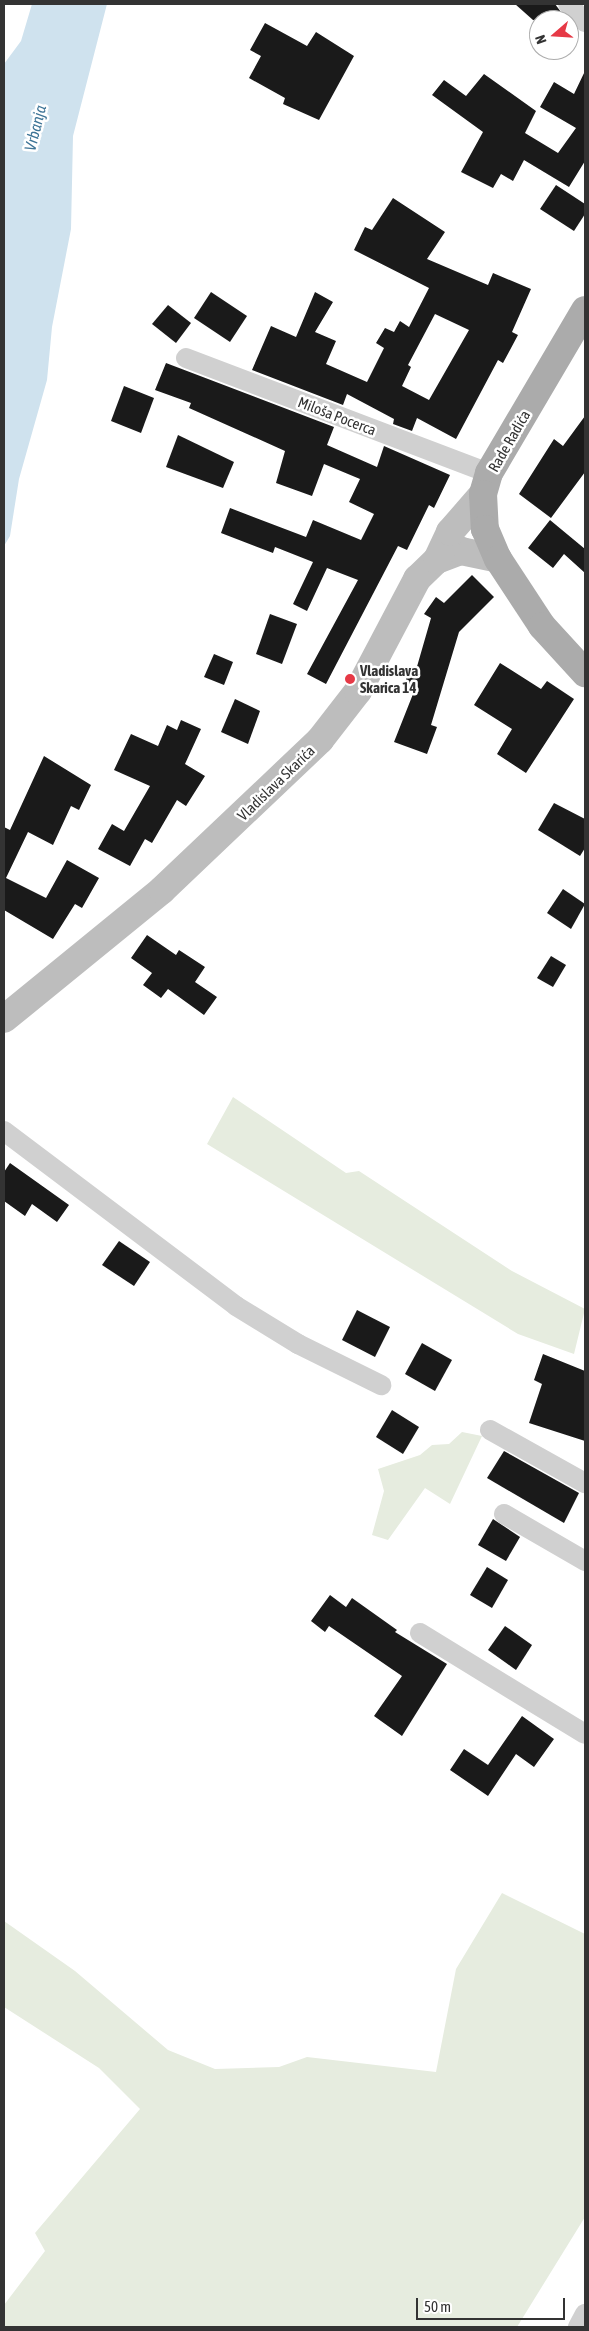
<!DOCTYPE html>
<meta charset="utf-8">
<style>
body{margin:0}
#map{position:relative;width:589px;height:2331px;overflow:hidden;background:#fff;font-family:"Asap Condensed",sans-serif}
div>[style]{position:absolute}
.green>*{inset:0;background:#e6ecdf}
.water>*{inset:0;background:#cfe2ee}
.building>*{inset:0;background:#1a1a1a}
.street>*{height:20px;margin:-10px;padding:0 10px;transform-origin:10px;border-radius:10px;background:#d0d0d0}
.secondary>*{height:28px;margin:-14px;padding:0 14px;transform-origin:14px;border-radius:14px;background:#bdbdbd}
.primary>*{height:28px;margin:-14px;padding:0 14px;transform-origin:14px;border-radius:14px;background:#ababab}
.dots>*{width:14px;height:14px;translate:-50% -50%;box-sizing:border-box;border:2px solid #fff;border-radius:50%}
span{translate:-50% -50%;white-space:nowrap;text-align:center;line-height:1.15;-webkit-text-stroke:5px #fff;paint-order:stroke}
.street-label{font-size:15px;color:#333}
.poi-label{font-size:15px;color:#333;font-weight:700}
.left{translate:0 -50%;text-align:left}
.water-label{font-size:16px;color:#3f7597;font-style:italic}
.frame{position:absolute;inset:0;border:5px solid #333;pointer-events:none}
.north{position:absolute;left:529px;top:10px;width:50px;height:50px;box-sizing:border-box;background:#fff;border:1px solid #adadad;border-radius:50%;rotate:251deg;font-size:14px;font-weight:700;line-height:20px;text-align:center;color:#333}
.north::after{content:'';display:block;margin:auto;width:18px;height:22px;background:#e63946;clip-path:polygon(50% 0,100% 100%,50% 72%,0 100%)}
.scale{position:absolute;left:416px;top:2298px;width:149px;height:22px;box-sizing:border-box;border:2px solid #333;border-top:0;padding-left:6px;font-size:15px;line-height:18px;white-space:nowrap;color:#333;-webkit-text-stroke:4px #fff;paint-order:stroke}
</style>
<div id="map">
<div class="green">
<div style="clip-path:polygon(233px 1097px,346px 1173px,359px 1171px,512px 1271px,585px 1309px,574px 1354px,518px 1334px,207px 1144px)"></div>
<div style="clip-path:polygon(462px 1432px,482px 1436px,450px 1504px,425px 1488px,388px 1540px,372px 1535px,384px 1491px,378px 1469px,420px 1455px,432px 1445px,449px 1444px)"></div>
<div style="clip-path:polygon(502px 1893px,585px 1934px,585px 2217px,517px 2327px,4px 2327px,4px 2305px,45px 2251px,35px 2233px,140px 2109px,99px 2068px,4px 2007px,4px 1921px,75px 1971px,168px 2050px,215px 2069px,279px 2067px,307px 2057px,436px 2072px,456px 1969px)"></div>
</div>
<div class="water">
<div style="clip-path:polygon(32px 4px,107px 4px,73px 136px,71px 229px,52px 327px,47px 380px,19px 479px,10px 536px,4px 546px,4px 64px,21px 41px)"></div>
</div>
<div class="building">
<div style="clip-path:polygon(515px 4px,555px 4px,567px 20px,533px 20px)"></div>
<div style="clip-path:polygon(265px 23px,307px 46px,316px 32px,354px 56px,319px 120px,283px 104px,285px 98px,249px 78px,261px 56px,250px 50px)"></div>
<div style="clip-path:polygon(585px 71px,585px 161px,569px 187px,524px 160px,513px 181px,501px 174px,493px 188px,461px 172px,483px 132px,432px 95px,444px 80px,466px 96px,484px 74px,536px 111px,525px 133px,558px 153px,576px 128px,540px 107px,554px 82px,574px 94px)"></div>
<div style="clip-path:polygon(556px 185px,585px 204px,585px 214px,574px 231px,540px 209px)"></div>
<div style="clip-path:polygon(evenodd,393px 198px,445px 232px,427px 259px,488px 285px,493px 273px,531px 289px,512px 332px,518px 335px,503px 363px,498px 360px,456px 439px,417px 418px,412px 431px,393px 424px,394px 419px,347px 394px,343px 405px,252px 370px,271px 326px,296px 337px,315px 292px,333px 302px,315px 332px,336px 341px,326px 364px,367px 382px,384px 348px,376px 343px,385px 328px,394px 332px,400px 321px,409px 327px,429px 288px,354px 250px,365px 227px,372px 230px,393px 198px,435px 314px,469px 330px,429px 400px,402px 386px,411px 367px,408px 365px,435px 314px)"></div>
<div style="clip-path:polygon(211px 292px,247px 316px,230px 342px,194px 318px)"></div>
<div style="clip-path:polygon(168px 305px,191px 323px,176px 343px,152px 324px)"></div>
<div style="clip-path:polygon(166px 363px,334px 427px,327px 445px,377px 467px,384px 446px,450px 475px,434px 508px,429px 505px,407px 550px,398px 546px,326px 684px,307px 674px,358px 580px,327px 568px,307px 611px,293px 604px,313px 562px,275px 547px,273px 553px,221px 533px,230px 508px,306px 537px,313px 520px,361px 540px,374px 514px,349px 502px,360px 479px,324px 464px,312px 496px,276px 483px,285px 451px,189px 408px,191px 403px,155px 390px)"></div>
<div style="clip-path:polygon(124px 386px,154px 398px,141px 433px,111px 421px)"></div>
<div style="clip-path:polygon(585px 416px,585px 472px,551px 518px,519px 494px,554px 439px,563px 446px)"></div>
<div style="clip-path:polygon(178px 435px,234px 462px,223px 488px,166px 467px)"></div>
<div style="clip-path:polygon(550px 520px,585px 549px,585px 573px,564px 554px,553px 568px,528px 548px)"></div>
<div style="clip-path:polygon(472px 575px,494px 597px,459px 632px,431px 725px,437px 727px,427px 754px,394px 742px,413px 694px,403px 691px,409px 668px,416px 670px,431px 618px,424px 614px,436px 597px,444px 603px)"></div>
<div style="clip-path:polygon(270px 614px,297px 624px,282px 664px,256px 654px)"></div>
<div style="clip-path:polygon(214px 654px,233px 662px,224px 685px,204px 677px)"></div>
<div style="clip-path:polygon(500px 663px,541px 689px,547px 681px,574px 699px,526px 773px,497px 754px,512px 729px,474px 705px)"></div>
<div style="clip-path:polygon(235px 699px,260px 711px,248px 744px,221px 732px)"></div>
<div style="clip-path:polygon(181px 720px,201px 729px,185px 764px,205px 776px,186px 806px,177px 800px,152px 843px,145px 839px,130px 866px,98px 849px,112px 824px,124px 831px,150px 786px,114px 770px,131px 734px,158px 746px,167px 725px,177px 730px)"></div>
<div style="clip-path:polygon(44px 756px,91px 785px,79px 810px,71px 806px,53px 845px,28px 832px,6px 878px,46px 898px,67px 860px,99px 878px,82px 908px,75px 904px,53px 939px,4px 910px,4px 827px,10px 830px)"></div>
<div style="clip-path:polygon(554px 803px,585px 819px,585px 848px,580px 856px,538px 830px)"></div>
<div style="clip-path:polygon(563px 889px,585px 904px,571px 929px,547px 913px)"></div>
<div style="clip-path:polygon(147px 935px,176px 955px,179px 950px,205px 967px,195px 982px,217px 997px,204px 1015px,168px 989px,161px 998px,143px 985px,152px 973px,131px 958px)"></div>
<div style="clip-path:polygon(551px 956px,566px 965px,553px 987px,537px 978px)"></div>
<div style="clip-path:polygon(10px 1163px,69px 1205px,57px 1222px,32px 1204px,25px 1216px,4px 1201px,4px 1172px)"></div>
<div style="clip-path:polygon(119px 1241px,150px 1262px,134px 1286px,102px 1265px)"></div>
<div style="clip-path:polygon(357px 1310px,390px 1327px,375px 1357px,342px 1340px)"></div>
<div style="clip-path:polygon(422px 1343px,452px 1360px,435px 1391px,405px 1374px)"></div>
<div style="clip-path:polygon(543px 1354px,585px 1371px,585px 1441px,529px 1423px,542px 1384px,534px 1380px)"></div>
<div style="clip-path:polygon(392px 1410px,419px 1427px,403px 1454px,376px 1437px)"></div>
<div style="clip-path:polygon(504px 1451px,579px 1493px,564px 1523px,487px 1478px)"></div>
<div style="clip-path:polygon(493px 1519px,520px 1537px,506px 1561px,478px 1545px)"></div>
<div style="clip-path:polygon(487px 1567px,508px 1580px,492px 1608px,470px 1595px)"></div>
<div style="clip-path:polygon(330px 1595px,346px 1607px,352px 1598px,397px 1630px,395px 1632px,447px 1664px,402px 1736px,374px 1716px,402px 1676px,329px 1626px,325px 1632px,311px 1621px)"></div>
<div style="clip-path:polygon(505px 1626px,532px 1645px,516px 1670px,488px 1650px)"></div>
<div style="clip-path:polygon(522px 1716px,554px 1739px,534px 1767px,516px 1754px,488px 1796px,450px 1770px,464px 1749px,488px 1765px)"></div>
</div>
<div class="street">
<div style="left:568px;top:4px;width:25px;rotate:47deg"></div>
<div style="left:186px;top:358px;width:324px;rotate:20.8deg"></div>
<div style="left:4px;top:1131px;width:291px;rotate:37deg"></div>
<div style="left:236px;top:1306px;width:73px;rotate:31.5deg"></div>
<div style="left:298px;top:1344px;width:93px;rotate:26.3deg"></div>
<div style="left:490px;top:1430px;width:109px;rotate:29.2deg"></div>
<div style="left:504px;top:1514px;width:94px;rotate:30.1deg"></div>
<div style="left:420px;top:1633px;width:193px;rotate:31.5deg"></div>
<div style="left:578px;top:2327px;width:15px;rotate:-62deg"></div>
</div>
<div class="secondary">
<div style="left:437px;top:560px;width:26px;rotate:-21deg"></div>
<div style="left:461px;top:551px;width:38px;rotate:12deg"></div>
<div style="left:4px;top:1019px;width:204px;rotate:-39.2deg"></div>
<div style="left:162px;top:890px;width:218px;rotate:-43.5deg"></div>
<div style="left:320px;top:740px;width:62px;rotate:-52.2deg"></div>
<div style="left:358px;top:691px;width:127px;rotate:-62.2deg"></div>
<div style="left:417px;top:579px;width:28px;rotate:-44deg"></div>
<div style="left:437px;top:560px;width:31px;rotate:-65deg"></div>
<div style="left:450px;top:532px;width:50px;rotate:-49deg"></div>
</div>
<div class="primary">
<div style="left:585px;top:310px;width:189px;rotate:120.5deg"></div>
<div style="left:489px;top:473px;width:22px;rotate:106deg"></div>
<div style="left:483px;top:494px;width:35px;rotate:87deg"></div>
<div style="left:485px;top:529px;width:33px;rotate:67deg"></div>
<div style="left:498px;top:559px;width:80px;rotate:56.7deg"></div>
<div style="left:542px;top:626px;width:64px;rotate:47.5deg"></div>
</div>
<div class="dots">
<div style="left:350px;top:679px;background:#e63946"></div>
</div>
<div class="street-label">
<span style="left:337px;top:416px;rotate:21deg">Miloša Pocerca</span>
<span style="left:509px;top:441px;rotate:-60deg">Rade Radića</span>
<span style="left:276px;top:783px;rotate:-44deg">Vladislava Skarića</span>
</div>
<div class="poi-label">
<span class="left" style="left:360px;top:679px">Vladislava<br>Skarica 14</span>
</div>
<div class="water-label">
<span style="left:35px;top:128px;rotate:-76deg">Vrbanja</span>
</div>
<div class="frame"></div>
<div class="north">N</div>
<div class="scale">50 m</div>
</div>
